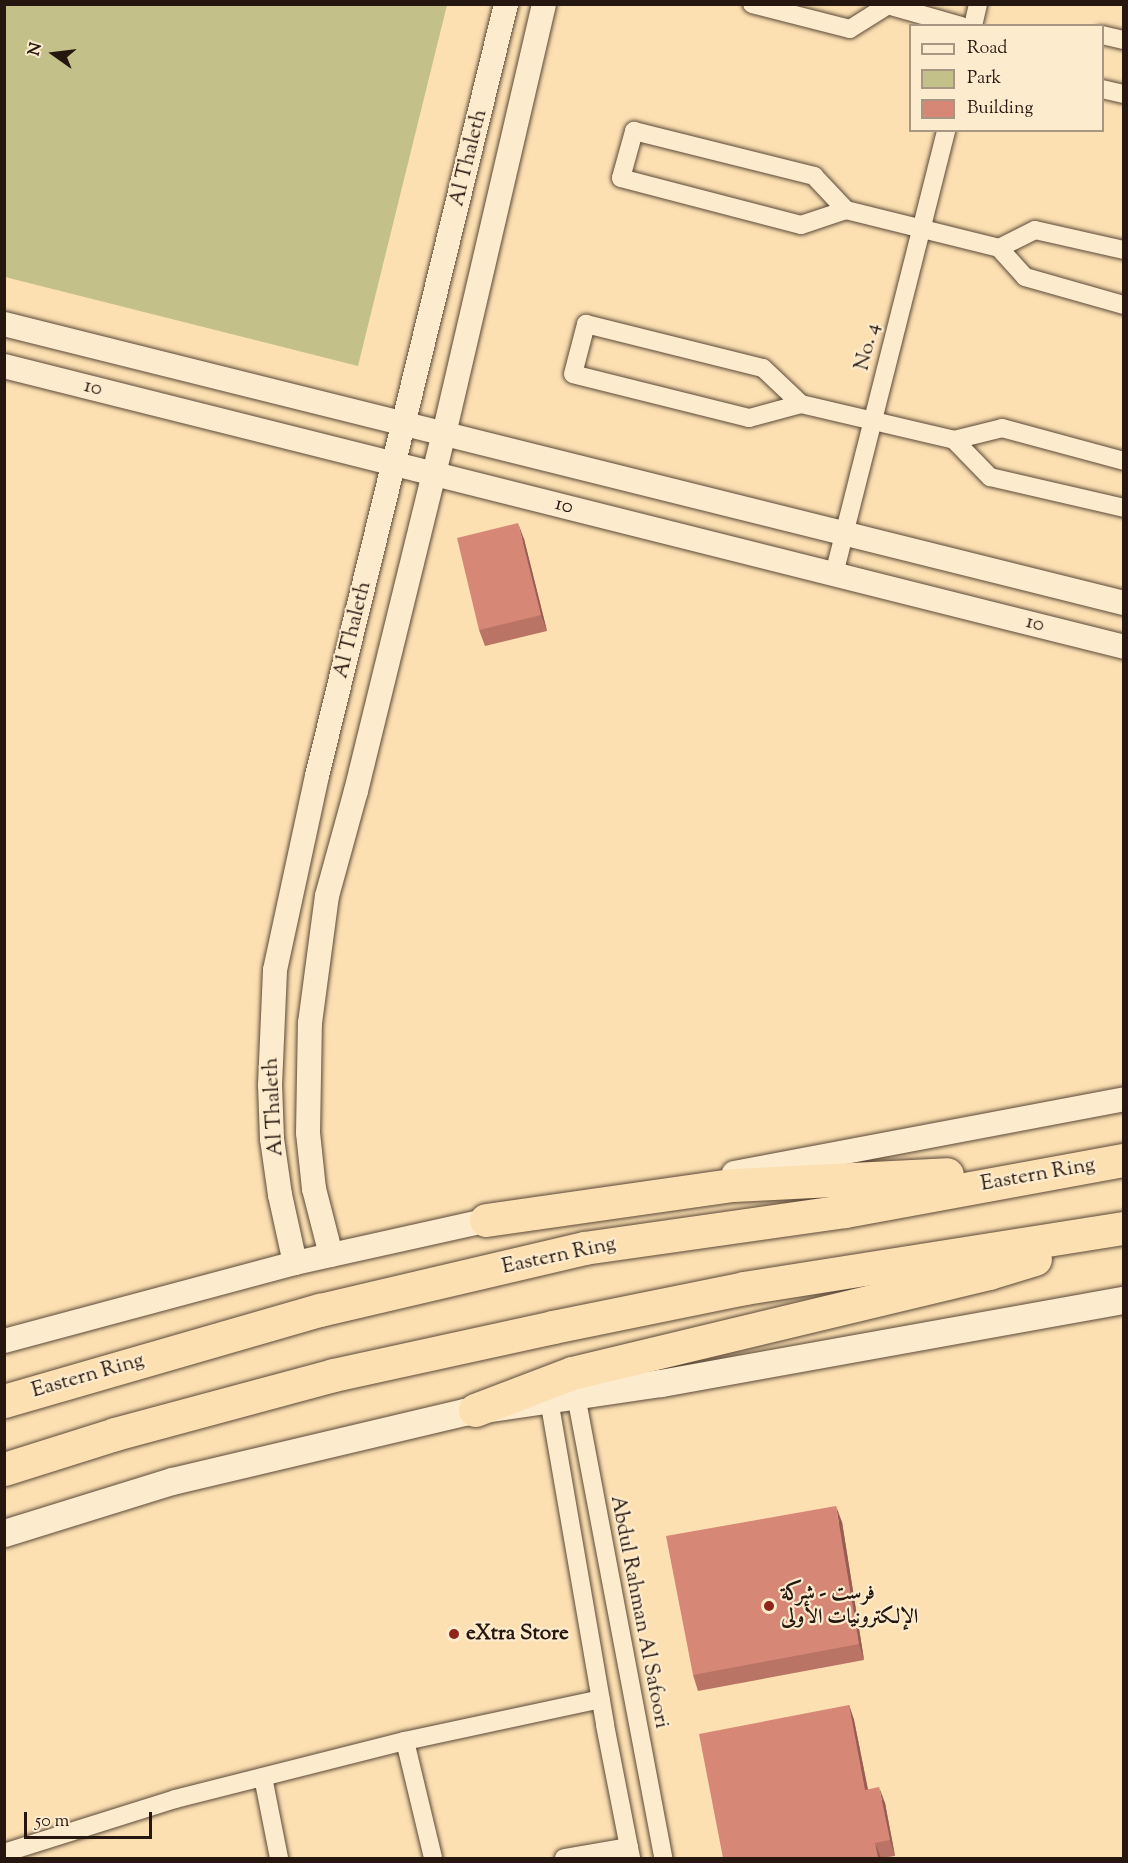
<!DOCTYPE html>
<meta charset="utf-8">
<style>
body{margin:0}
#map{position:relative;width:1128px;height:1863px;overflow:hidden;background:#fce0b2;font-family:"Sorts Mill Goudy",Amiri,serif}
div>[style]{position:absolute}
.green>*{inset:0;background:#c3c189}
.roads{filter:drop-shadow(0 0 2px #5b4938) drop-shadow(0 0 2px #5b4938)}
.minor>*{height:18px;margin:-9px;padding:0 9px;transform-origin:9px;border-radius:9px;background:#fdebcd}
.tertiary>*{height:24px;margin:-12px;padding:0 12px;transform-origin:12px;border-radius:12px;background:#fdebcd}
.secondary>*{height:27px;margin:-13.5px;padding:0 13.5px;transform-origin:13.5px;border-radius:13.5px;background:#fdebcd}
.motorway>*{height:33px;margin:-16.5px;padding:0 16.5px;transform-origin:16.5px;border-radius:16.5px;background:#fce0b2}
.wall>*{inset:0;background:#b97465}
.shaded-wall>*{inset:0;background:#965e53}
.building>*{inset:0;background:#d78776}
.dots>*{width:16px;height:16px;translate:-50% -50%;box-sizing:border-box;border:3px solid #fdebcd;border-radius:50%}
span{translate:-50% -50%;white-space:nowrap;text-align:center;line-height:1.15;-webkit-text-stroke:4.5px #fdebcd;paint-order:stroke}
.street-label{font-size:21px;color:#251710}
.poi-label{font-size:21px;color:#251710;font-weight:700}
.left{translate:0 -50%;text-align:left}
.frame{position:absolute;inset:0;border:6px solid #251710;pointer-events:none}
.legend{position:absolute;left:909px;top:24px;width:195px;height:108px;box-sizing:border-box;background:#fdebcd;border:2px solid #a79681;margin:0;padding:8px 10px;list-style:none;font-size:18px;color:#251710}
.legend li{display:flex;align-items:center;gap:12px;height:30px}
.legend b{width:30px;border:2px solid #a79681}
.north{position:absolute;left:24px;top:24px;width:60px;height:60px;-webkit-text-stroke:4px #fdebcd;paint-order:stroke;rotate:284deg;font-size:16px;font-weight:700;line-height:24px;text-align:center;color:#251710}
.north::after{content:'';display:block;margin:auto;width:21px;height:27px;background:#251710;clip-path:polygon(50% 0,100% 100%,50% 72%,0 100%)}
.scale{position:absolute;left:24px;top:1812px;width:128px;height:27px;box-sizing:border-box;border:3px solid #251710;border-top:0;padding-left:8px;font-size:18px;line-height:21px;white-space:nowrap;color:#251710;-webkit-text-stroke:4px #fdebcd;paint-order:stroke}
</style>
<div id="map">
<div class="green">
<div style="clip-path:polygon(5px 4px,447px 5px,358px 366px,5px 277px)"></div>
</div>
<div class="roads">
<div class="minor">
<div style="left:752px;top:4px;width:101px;rotate:14.3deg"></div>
<div style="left:850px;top:29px;width:41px;rotate:-32.2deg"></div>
<div style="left:884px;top:4px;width:80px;rotate:15.9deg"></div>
<div style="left:973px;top:26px;width:23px;rotate:-77deg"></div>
<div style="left:1102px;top:35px;width:23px;rotate:13deg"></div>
<div style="left:1102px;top:89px;width:23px;rotate:13deg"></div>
<div style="left:846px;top:210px;width:47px;rotate:161.6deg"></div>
<div style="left:801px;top:225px;width:186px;rotate:-165.4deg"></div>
<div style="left:621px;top:178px;width:49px;rotate:-74.5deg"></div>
<div style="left:634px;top:131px;width:186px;rotate:14deg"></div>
<div style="left:814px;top:176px;width:47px;rotate:46.7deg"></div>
<div style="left:846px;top:210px;width:158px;rotate:13.9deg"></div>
<div style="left:999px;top:248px;width:39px;rotate:48deg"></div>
<div style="left:1025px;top:277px;width:103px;rotate:15.8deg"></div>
<div style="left:999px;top:248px;width:40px;rotate:-26.6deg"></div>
<div style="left:1035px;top:230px;width:91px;rotate:12.7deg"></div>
<div style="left:801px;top:404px;width:54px;rotate:164.9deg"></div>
<div style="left:749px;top:418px;width:181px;rotate:-166deg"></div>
<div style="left:573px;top:374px;width:52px;rotate:-75.4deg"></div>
<div style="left:586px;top:324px;width:182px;rotate:14deg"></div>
<div style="left:763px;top:368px;width:52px;rotate:43.5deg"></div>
<div style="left:801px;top:404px;width:157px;rotate:13.2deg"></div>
<div style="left:954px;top:440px;width:49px;rotate:-14deg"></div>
<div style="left:1002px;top:428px;width:126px;rotate:15.1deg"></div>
<div style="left:954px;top:440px;width:52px;rotate:45.8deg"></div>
<div style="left:990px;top:477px;width:138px;rotate:13deg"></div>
<div style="left:834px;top:574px;width:458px;rotate:-75.8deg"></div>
<div style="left:574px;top:1385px;width:481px;rotate:79.3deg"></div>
<div style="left:547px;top:1388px;width:342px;rotate:80.2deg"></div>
<div style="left:605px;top:1725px;width:136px;rotate:78.9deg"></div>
<div style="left:405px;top:1741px;width:120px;rotate:76.5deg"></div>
<div style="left:263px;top:1777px;width:83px;rotate:78.8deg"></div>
<div style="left:4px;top:1853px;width:179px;rotate:-17.5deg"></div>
<div style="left:175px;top:1799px;width:237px;rotate:-14.2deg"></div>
<div style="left:405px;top:1741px;width:200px;rotate:-12.1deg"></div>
<div style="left:564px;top:1858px;width:66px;rotate:-9.6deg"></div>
</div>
<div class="tertiary">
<div style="left:4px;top:324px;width:1154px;rotate:13.99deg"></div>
<div style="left:4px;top:366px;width:1155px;rotate:14.08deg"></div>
<div style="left:734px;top:1173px;width:397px;rotate:-10.7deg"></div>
<div style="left:331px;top:1255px;width:68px;rotate:-104.4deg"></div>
<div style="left:314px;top:1189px;width:56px;rotate:-96.1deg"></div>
<div style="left:308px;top:1133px;width:110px;rotate:-89deg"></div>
<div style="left:310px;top:1023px;width:128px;rotate:-82.4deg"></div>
<div style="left:327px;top:896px;width:109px;rotate:-74.6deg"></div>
<div style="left:356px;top:791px;width:368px;rotate:-76.2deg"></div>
<div style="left:444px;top:434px;width:441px;rotate:-76.9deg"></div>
<div style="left:295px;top:1263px;width:70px;rotate:-102.4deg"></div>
<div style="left:280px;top:1195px;width:57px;rotate:-98.1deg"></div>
<div style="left:272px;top:1139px;width:54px;rotate:-92.1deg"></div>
<div style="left:270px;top:1085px;width:115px;rotate:-87.5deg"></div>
<div style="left:275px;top:970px;width:198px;rotate:-77.8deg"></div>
<div style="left:317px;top:776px;width:795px;rotate:-76.24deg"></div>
<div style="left:4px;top:1341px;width:301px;rotate:-15deg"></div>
<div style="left:295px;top:1263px;width:212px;rotate:-12.5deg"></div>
</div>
<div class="secondary">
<div style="left:4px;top:1533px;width:176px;rotate:-17.2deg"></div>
<div style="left:172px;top:1481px;width:300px;rotate:-13.3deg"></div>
<div style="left:464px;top:1412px;width:199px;rotate:-8.4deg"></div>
<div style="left:661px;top:1383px;width:470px;rotate:-10.2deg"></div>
</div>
<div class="motorway">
<div style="left:486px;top:1220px;width:249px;rotate:-8.1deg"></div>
<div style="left:733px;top:1185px;width:214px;rotate:-2.9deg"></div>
<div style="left:4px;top:1401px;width:329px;rotate:-16.1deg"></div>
<div style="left:320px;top:1310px;width:271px;rotate:-13.2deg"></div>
<div style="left:584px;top:1248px;width:264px;rotate:-8.1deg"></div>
<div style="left:845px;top:1211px;width:284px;rotate:-10.4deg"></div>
<div style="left:475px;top:1410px;width:104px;rotate:-20.9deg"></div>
<div style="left:572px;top:1373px;width:429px;rotate:-13.5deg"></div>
<div style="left:989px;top:1273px;width:48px;rotate:-16.9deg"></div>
<div style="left:4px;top:1469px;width:116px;rotate:-17.5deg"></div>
<div style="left:115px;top:1434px;width:226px;rotate:-15.1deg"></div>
<div style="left:333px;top:1375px;width:225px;rotate:-12.3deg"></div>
<div style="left:553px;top:1327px;width:195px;rotate:-11.5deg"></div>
<div style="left:744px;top:1288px;width:385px;rotate:-9deg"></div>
</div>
</div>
<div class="wall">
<div style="clip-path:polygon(524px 539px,547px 631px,485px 646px,479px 630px)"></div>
<div style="clip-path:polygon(842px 1522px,864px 1660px,698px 1691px,693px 1675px)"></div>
<div style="clip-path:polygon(849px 1705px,854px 1720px,868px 1789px,885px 1803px,895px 1856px,881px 1858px,723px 1858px)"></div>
</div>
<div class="shaded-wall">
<div style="clip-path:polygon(518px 523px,524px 539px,547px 631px,541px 615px)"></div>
<div style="clip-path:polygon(836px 1506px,842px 1522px,864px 1660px,859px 1644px)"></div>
<div style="clip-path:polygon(849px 1705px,854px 1720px,871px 1806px,865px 1790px)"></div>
<div style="clip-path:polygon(879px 1787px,885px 1803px,895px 1856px,890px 1840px)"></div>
<div style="clip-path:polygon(875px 1843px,881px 1858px,878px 1858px)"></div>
</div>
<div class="building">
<div style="clip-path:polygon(518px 523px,541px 615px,479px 630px,457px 538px)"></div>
<div style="clip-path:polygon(836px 1506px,859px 1644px,693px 1675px,666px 1536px)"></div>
<div style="clip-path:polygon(849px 1705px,865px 1790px,879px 1787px,890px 1840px,875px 1843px,878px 1858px,723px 1858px,699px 1734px)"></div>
</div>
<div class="dots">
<div style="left:769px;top:1606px;background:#8f2418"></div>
<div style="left:454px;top:1634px;background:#8f2418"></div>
</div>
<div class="street-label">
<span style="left:469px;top:158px;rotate:-76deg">Al Thaleth</span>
<span style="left:868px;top:347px;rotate:-76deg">No. 4</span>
<span style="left:93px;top:388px;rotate:14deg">10</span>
<span style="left:564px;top:506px;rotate:14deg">10</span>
<span style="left:1035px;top:624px;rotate:14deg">10</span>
<span style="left:353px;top:630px;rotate:-76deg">Al Thaleth</span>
<span style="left:274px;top:1107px;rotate:-93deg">Al Thaleth</span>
<span style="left:1038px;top:1175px;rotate:-10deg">Eastern Ring</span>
<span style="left:559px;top:1256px;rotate:-12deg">Eastern Ring</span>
<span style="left:88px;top:1376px;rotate:-16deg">Eastern Ring</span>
<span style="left:639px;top:1612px;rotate:79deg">Abdul Rahman Al Safoori</span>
</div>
<div class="poi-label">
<span class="left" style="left:781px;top:1606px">فرست - شركة<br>الإلكترونيات الأولى</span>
<span class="left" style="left:466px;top:1634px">eXtra Store</span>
</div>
<div class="frame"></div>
<ul class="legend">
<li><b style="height:8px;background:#fdebcd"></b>Road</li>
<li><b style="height:16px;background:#c3c189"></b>Park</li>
<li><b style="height:16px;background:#d78776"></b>Building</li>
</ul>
<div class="north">N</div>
<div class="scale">50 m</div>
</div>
